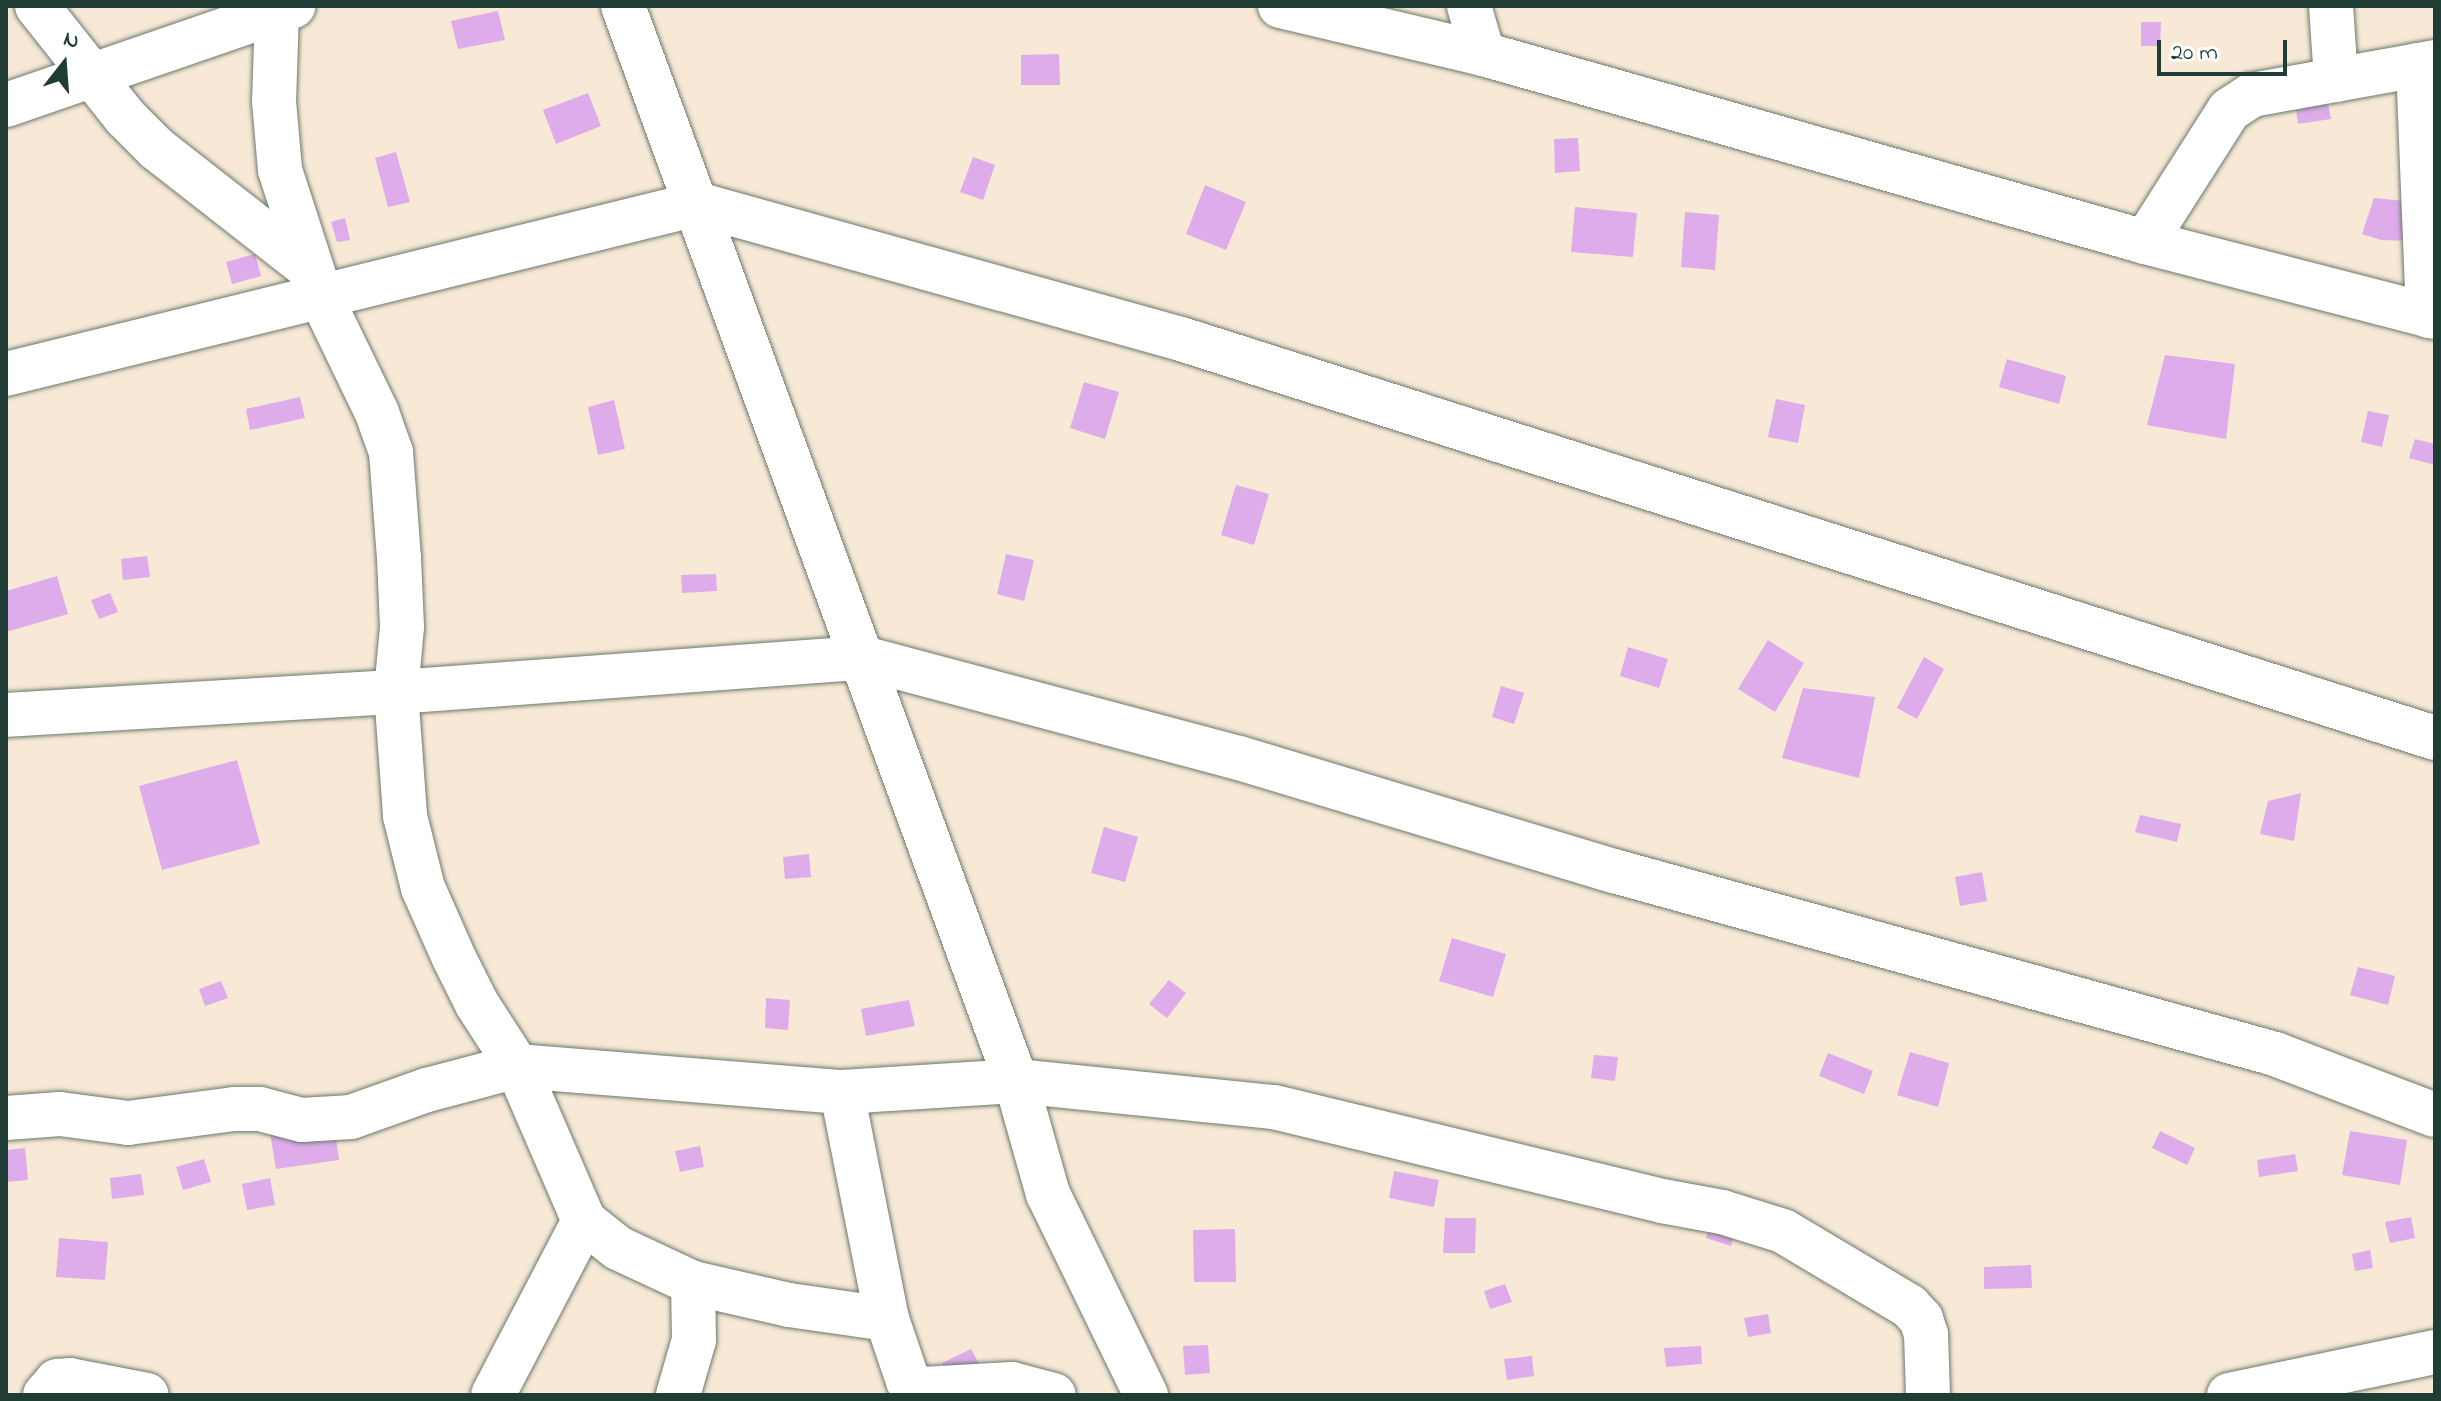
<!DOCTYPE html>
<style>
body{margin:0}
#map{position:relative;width:2441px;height:1401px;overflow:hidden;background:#f7e9d6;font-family:"Indie Flower",sans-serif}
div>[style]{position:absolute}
.building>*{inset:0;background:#deabeb}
.roads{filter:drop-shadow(0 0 2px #6b796d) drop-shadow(0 0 2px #6b796d)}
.minor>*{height:44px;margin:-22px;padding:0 22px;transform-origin:22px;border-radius:22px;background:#fff}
span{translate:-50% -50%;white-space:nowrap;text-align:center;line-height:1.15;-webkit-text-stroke:6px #fff;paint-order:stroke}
.frame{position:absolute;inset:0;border:8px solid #1f3d34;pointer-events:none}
.north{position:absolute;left:24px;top:24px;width:80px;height:80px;-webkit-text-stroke:6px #fff;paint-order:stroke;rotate:17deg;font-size:22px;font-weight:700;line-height:32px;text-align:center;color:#1f3d34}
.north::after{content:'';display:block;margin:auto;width:28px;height:36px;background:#1f3d34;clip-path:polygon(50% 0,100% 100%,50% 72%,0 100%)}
.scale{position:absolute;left:2157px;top:40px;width:130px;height:36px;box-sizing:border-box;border:4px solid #1f3d34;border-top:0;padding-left:10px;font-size:24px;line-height:28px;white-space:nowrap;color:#1f3d34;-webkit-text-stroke:6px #fff;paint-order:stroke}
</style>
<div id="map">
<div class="building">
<div style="clip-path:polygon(498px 11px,505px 40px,458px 49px,451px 21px)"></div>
<div style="clip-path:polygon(2141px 22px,2161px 22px,2160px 46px,2141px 46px)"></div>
<div style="clip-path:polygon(1059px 54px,1060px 85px,1021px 85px,1021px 55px)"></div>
<div style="clip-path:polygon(588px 93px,601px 126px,556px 144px,543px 110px)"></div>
<div style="clip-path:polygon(2327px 98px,2331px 119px,2298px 124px,2295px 102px)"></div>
<div style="clip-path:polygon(1578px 138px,1580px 171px,1555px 173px,1554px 139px)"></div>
<div style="clip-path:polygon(396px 152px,410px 202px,388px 207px,375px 158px)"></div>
<div style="clip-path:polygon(973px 157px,995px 165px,983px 200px,960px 192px)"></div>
<div style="clip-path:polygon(1205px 185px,1246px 202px,1226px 250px,1186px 234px)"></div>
<div style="clip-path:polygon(2374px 198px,2404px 201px,2410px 241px,2381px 240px,2362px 234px)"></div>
<div style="clip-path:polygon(1575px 207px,1637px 213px,1633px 257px,1571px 252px)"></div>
<div style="clip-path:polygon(1685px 212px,1719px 215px,1715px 270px,1681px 267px)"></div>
<div style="clip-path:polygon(345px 218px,350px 240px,337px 242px,331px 222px)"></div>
<div style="clip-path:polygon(255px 254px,261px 276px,232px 284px,226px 262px)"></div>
<div style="clip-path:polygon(2165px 355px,2235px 364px,2226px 439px,2147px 425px)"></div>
<div style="clip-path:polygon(2007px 359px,2066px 376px,2059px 404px,1999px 387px)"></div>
<div style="clip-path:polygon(1084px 382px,1119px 392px,1105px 439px,1070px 428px)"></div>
<div style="clip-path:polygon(300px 397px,305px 418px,250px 430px,246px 409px)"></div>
<div style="clip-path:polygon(1776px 399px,1805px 405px,1798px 443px,1768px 437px)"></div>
<div style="clip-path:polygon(614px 400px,625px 449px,598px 455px,588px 407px)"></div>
<div style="clip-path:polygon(2368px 411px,2389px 415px,2382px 447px,2361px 442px)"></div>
<div style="clip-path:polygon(2415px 439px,2435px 444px,2435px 465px,2409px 458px)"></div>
<div style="clip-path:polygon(1236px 485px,1269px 494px,1254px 545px,1221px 535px)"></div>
<div style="clip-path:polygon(1006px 554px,1034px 560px,1024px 601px,997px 594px)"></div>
<div style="clip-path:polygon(147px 556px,150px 577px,123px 580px,121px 559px)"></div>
<div style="clip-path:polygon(716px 574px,717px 591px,682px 593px,681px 575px)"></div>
<div style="clip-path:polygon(57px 576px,68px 614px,6px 632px,6px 591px)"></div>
<div style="clip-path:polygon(110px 593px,118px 612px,99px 619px,91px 600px)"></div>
<div style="clip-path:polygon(1768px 640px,1804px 663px,1775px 712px,1738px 689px)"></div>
<div style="clip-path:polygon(1628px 647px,1668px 659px,1659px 688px,1620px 676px)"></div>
<div style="clip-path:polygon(1924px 657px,1944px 669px,1917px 719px,1897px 708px)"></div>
<div style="clip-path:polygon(1501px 686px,1524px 693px,1514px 724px,1492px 717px)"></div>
<div style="clip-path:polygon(1803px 688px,1875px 697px,1859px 778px,1782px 758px)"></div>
<div style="clip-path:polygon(237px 760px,260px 844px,162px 870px,139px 786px)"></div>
<div style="clip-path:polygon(2301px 793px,2294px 841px,2260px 834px,2268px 801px)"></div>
<div style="clip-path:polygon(2140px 815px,2181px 824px,2177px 842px,2135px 832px)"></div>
<div style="clip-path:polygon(1104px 827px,1138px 837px,1125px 882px,1091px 873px)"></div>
<div style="clip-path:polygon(809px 854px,811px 877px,785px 879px,783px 857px)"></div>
<div style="clip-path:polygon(1982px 872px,1987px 901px,1960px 906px,1955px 877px)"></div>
<div style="clip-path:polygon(1452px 938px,1506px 954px,1493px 997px,1439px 981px)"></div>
<div style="clip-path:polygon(2358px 967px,2395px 976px,2388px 1005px,2350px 995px)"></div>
<div style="clip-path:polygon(1169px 980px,1186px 993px,1167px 1018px,1149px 1004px)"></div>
<div style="clip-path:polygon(221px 981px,228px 998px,205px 1006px,199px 989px)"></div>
<div style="clip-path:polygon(766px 998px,790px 1000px,788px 1030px,765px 1028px)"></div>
<div style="clip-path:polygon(909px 1000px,915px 1026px,866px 1036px,861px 1009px)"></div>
<div style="clip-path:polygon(1910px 1052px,1949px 1063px,1938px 1107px,1897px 1095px)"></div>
<div style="clip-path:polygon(1828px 1053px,1873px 1071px,1864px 1094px,1819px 1076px)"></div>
<div style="clip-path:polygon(1594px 1055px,1618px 1057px,1615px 1081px,1591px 1078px)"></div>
<div style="clip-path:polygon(334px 1124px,339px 1160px,276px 1169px,270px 1133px)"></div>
<div style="clip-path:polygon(2160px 1131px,2195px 1148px,2187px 1165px,2152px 1148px)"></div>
<div style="clip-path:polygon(2350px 1131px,2407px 1140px,2400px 1185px,2342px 1175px)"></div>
<div style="clip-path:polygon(700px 1146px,704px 1167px,680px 1172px,675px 1151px)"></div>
<div style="clip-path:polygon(25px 1148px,28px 1180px,6px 1182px,6px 1150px)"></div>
<div style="clip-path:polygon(2295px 1154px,2298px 1171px,2259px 1177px,2257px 1160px)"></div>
<div style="clip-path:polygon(204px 1159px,211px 1182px,183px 1190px,176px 1167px)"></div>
<div style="clip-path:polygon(1394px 1171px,1439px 1180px,1434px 1207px,1389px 1198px)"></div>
<div style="clip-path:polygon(141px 1174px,144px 1195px,112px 1199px,110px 1178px)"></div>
<div style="clip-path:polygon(270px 1178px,275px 1205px,247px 1210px,242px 1184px)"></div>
<div style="clip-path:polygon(1713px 1215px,1738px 1223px,1731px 1246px,1706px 1238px)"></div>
<div style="clip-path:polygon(2411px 1217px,2415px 1238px,2390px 1243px,2385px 1222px)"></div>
<div style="clip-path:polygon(1445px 1218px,1476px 1218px,1475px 1253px,1443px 1253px)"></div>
<div style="clip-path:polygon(1235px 1229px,1236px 1282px,1194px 1282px,1193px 1230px)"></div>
<div style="clip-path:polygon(59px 1238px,108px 1242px,105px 1280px,56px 1277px)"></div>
<div style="clip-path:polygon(2370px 1250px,2373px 1268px,2355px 1271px,2352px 1254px)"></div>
<div style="clip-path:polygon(2031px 1265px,2032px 1288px,1984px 1289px,1984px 1267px)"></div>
<div style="clip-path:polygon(1505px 1284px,1512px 1302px,1490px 1309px,1484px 1291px)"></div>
<div style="clip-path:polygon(1768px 1314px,1771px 1333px,1748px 1337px,1744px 1318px)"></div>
<div style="clip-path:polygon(1208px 1345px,1210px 1373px,1185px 1375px,1183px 1346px)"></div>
<div style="clip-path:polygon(1701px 1346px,1702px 1364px,1666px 1367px,1664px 1348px)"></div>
<div style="clip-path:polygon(971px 1349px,981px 1367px,952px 1382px,942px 1363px)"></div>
<div style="clip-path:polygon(1532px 1356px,1534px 1376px,1507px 1380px,1504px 1359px)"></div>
</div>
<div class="roads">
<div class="minor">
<div style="left:37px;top:6px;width:142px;rotate:51.6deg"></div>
<div style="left:125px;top:117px;width:45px;rotate:45deg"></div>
<div style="left:157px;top:149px;width:197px;rotate:38deg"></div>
<div style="left:623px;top:6px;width:1145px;rotate:69.92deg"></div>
<div style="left:1016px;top:1081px;width:117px;rotate:74.2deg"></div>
<div style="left:1048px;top:1194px;width:224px;rotate:64deg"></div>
<div style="left:1280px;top:6px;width:209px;rotate:13.3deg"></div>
<div style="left:1483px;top:54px;width:688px;rotate:15.85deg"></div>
<div style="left:2145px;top:242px;width:300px;rotate:14.5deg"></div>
<div style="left:1469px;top:6px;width:50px;rotate:73.7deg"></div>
<div style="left:2331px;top:6px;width:74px;rotate:86.1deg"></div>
<div style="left:277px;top:12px;width:89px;rotate:91.9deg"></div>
<div style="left:274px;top:101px;width:69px;rotate:85deg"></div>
<div style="left:280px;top:170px;width:133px;rotate:72.1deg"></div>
<div style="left:321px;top:297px;width:129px;rotate:64.2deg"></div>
<div style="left:377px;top:413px;width:41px;rotate:70.3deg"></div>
<div style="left:391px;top:452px;width:106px;rotate:85.7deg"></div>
<div style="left:399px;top:558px;width:69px;rotate:87.5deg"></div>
<div style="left:402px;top:627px;width:65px;rotate:95.3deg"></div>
<div style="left:396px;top:692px;width:124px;rotate:85.8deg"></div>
<div style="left:405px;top:816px;width:74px;rotate:76deg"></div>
<div style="left:423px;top:888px;width:77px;rotate:66.1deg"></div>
<div style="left:454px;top:958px;width:51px;rotate:63.4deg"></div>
<div style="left:477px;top:1004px;width:74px;rotate:57.2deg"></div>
<div style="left:517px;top:1066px;width:169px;rotate:66.6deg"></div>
<div style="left:584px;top:1221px;width:43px;rotate:38.5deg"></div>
<div style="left:618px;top:1248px;width:83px;rotate:25deg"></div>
<div style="left:693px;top:1283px;width:98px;rotate:12.9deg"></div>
<div style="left:789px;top:1305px;width:99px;rotate:8.1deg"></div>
<div style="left:2418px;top:65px;width:251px;rotate:87.7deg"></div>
<div style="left:6px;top:105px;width:304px;rotate:-19deg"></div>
<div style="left:2145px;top:242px;width:156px;rotate:-57.5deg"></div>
<div style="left:2229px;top:110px;width:27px;rotate:-33deg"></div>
<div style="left:2252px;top:95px;width:186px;rotate:-10.2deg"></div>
<div style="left:6px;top:374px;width:712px;rotate:-13.82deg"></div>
<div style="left:697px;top:204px;width:502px;rotate:15.59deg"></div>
<div style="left:1181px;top:339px;width:1316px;rotate:17.65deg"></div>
<div style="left:6px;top:715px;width:391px;rotate:-3.4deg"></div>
<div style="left:396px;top:692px;width:468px;rotate:-4.2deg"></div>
<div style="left:863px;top:658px;width:389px;rotate:14.9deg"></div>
<div style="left:1239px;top:758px;width:392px;rotate:16.8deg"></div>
<div style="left:1614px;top:871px;width:686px;rotate:15.47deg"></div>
<div style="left:2275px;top:1054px;width:171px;rotate:20.9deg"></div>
<div style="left:842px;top:1092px;width:231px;rotate:78.8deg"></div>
<div style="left:887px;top:1319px;width:65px;rotate:71.3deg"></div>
<div style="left:908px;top:1381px;width:16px;rotate:30deg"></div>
<div style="left:922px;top:1389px;width:90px;rotate:-3.2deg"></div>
<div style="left:1012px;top:1384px;width:43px;rotate:14.7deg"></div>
<div style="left:6px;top:1118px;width:54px;rotate:-4.2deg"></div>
<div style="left:60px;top:1114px;width:69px;rotate:7.5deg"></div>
<div style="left:128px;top:1123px;width:107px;rotate:-7.5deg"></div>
<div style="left:234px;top:1109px;width:26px"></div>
<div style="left:260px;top:1109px;width:43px;rotate:14.7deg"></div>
<div style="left:302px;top:1120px;width:49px;rotate:-3.5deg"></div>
<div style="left:351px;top:1117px;width:81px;rotate:-19.6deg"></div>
<div style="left:427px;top:1090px;width:93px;rotate:-14.9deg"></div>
<div style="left:517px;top:1066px;width:326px;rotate:4.6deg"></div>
<div style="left:842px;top:1092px;width:174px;rotate:-3.6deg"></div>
<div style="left:1016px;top:1081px;width:259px;rotate:5.8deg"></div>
<div style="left:1274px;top:1107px;width:399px;rotate:13.6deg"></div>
<div style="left:1662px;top:1201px;width:61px;rotate:10.4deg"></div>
<div style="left:1722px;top:1212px;width:64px;rotate:17.3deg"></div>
<div style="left:1783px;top:1231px;width:147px;rotate:30.8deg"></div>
<div style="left:1909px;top:1306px;width:18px;rotate:47deg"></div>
<div style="left:1921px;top:1319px;width:16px;rotate:72deg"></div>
<div style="left:1926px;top:1334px;width:61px;rotate:88.1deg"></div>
<div style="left:45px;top:1395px;width:18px;rotate:-49deg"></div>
<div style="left:57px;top:1381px;width:13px;rotate:-4deg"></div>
<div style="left:70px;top:1380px;width:78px;rotate:11deg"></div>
<div style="left:493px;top:1395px;width:196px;rotate:-62.4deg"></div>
<div style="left:678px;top:1395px;width:57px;rotate:-73.8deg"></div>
<div style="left:694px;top:1340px;width:57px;rotate:-91deg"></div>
<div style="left:2229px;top:1395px;width:210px;rotate:-11.8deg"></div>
</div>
</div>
<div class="frame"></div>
<div class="north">N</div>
<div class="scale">20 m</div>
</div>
